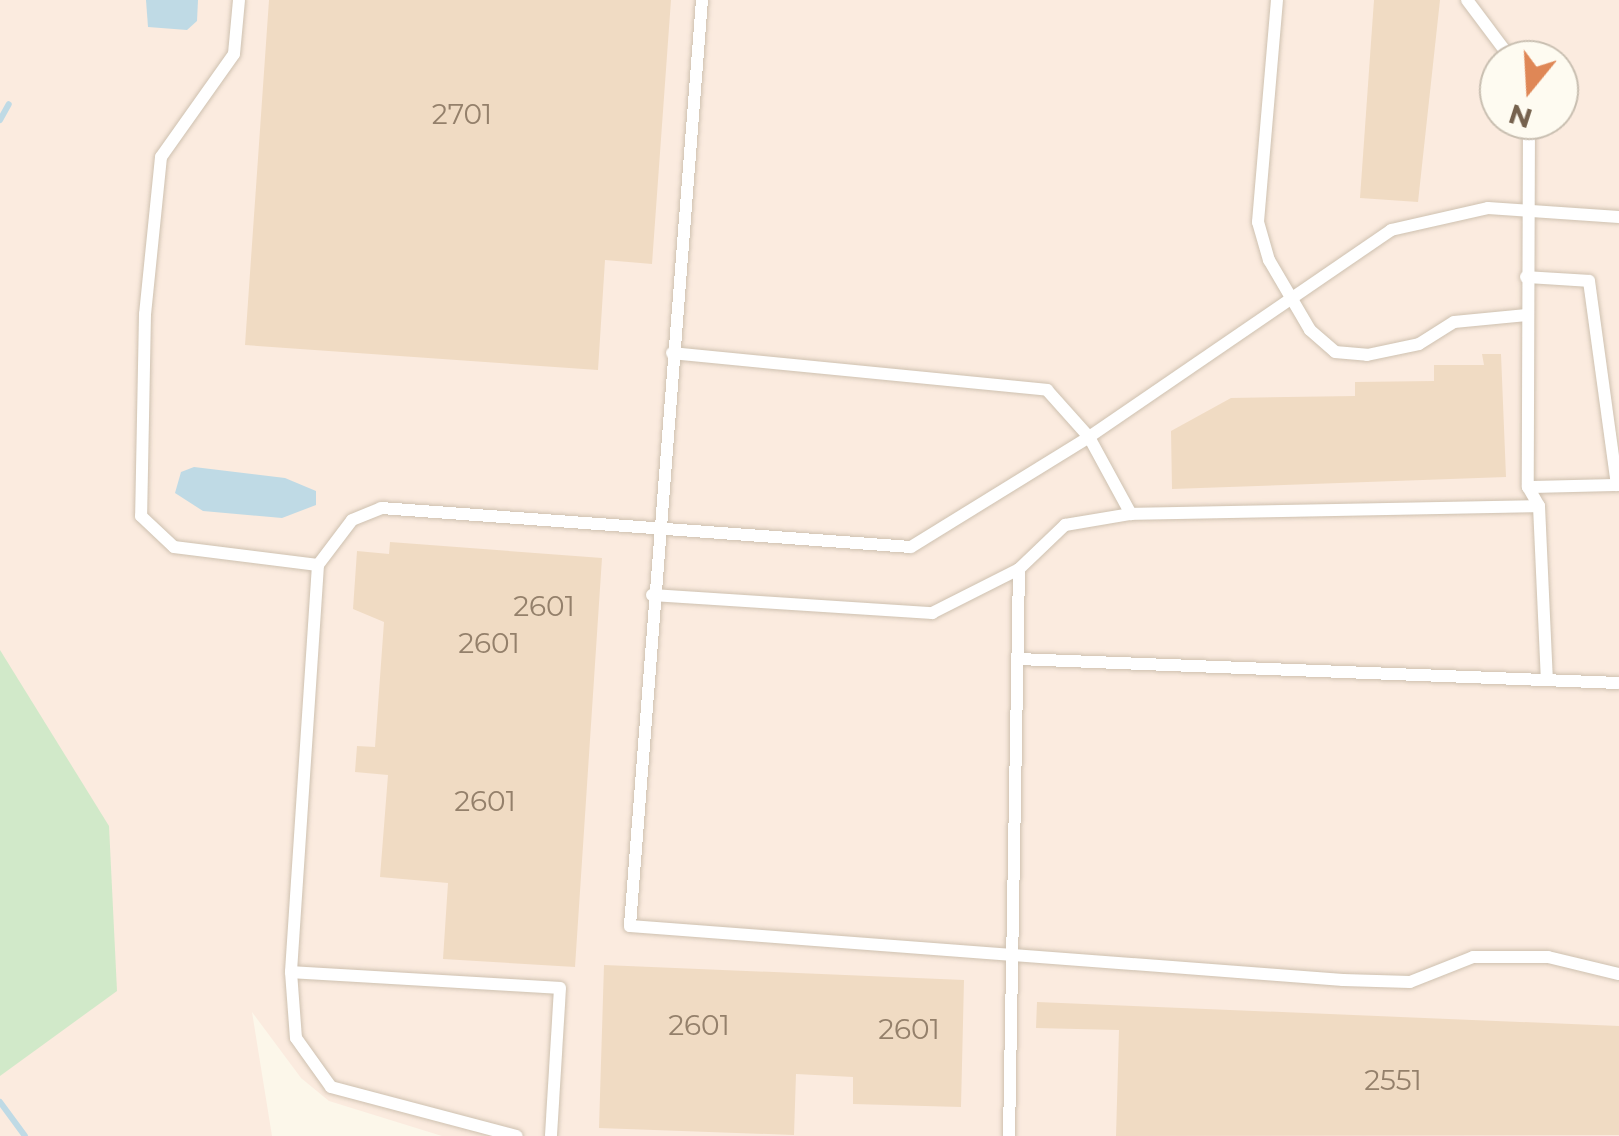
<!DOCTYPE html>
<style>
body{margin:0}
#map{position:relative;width:1619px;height:1136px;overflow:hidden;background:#fcf7ea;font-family:Montserrat,sans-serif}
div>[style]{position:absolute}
.commercial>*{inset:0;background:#fbebdf}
.green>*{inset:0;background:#d1e9c9}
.water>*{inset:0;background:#bfdae5}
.stream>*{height:6px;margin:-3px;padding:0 3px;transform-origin:3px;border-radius:3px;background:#bfdae5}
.building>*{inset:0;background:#f0dbc3}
.roads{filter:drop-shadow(0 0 2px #cec1b0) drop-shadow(0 0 2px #cec1b0)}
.lane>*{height:12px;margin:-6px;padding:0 6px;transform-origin:6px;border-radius:6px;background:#fff}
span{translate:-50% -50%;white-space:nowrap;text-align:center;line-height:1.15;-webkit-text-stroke:8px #fefbf1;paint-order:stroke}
.number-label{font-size:28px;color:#94806b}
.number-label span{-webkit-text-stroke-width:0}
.north{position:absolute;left:1479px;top:40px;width:100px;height:100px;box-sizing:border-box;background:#fefbf1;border:2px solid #c8beb0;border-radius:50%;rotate:198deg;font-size:28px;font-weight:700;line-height:40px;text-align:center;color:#76624e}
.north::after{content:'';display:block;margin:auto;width:35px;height:45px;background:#df8756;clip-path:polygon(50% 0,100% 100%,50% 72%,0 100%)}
</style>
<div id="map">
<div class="commercial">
<div style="clip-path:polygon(evenodd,0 0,1619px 0,1619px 1136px,442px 1136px,329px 1101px,301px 1078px,252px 1012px,272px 1136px,0 1136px,0 0,1499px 60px,1559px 60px,1559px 120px,1499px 120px,1499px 60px)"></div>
</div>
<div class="green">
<div style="clip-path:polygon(0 650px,109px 826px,117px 991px,0 1076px)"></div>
</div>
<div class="water">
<div style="clip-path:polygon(146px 0,198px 0,197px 21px,187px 30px,148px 27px)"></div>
<div style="clip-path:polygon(194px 467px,285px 478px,316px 491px,316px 505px,282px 518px,203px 511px,175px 493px,181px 472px)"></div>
</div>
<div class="stream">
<div style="left:0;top:120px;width:18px;rotate:-61deg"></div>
<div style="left:0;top:1102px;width:42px;rotate:53.7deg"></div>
</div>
<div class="building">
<div style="clip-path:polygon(269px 0,671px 0,652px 264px,605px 260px,598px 370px,245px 345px)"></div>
<div style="clip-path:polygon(1374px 0,1440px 0,1418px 202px,1360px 198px)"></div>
<div style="clip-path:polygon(1482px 354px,1501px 354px,1506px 477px,1172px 489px,1171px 431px,1231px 398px,1355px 396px,1355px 382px,1434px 381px,1434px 365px,1484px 365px)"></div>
<div style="clip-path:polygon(390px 542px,602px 558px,575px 967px,443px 959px,448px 883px,380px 877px,388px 775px,355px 772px,357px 746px,375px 747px,384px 622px,353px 609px,357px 551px,389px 554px)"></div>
<div style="clip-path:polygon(604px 965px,964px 980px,961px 1107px,853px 1104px,853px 1077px,796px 1074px,794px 1135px,599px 1128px)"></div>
<div style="clip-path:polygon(1037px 1002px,1619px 1026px,1619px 1135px,1116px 1136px,1119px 1030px,1036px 1028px)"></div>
</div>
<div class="roads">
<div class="lane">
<div style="left:239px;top:0;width:54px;rotate:95.3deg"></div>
<div style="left:234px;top:54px;width:126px;rotate:125.3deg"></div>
<div style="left:161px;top:157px;width:158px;rotate:95.8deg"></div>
<div style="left:145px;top:314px;width:202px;rotate:91.1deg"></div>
<div style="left:141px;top:516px;width:45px;rotate:43.2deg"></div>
<div style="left:174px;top:547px;width:145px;rotate:7.1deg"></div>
<div style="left:318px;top:565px;width:56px;rotate:-52.9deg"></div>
<div style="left:352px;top:520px;width:31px;rotate:-22deg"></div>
<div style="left:381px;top:508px;width:531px;rotate:4.21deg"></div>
<div style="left:911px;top:547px;width:209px;rotate:-31.7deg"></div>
<div style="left:1089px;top:437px;width:366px;rotate:-34.4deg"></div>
<div style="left:1391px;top:230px;width:99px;rotate:-12.8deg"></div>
<div style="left:1488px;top:208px;width:131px;rotate:3.9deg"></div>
<div style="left:702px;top:0;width:929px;rotate:94.45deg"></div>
<div style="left:630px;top:926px;width:715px;rotate:4.33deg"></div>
<div style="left:1343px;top:980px;width:67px;rotate:1.7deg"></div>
<div style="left:1410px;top:982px;width:68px;rotate:-21.6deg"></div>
<div style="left:1473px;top:957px;width:75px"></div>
<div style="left:1548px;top:957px;width:73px;rotate:13.5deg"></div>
<div style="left:1277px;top:0;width:223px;rotate:94.9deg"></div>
<div style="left:1258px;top:222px;width:40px;rotate:74deg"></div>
<div style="left:1269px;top:260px;width:81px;rotate:59.6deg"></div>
<div style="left:1310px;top:330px;width:33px;rotate:41deg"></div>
<div style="left:1335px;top:352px;width:32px;rotate:5deg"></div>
<div style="left:1367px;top:355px;width:53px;rotate:-11.9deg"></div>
<div style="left:1419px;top:344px;width:41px;rotate:-32.2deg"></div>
<div style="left:1454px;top:322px;width:73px;rotate:-5.5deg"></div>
<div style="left:1467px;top:0;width:75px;rotate:53.1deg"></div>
<div style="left:1529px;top:120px;width:367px;rotate:90.2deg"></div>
<div style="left:1528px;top:487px;width:22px;rotate:60deg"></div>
<div style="left:1539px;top:506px;width:174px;rotate:87.4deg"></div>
<div style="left:1526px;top:277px;width:63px;rotate:3.6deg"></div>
<div style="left:1589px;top:281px;width:206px;rotate:82.2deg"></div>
<div style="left:672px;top:353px;width:377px;rotate:5.6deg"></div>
<div style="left:1047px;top:390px;width:63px;rotate:48.2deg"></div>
<div style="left:1089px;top:437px;width:88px;rotate:61.4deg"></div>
<div style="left:1131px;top:514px;width:408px;rotate:-1.1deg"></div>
<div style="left:1528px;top:487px;width:91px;rotate:-1.3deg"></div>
<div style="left:318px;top:565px;width:408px;rotate:93.8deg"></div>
<div style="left:291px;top:972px;width:66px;rotate:85.7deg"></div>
<div style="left:296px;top:1038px;width:60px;rotate:54.5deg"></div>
<div style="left:331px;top:1087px;width:192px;rotate:14.8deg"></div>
<div style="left:652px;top:595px;width:281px;rotate:3.7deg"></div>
<div style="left:932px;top:613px;width:97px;rotate:-26.8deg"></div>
<div style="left:1019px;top:569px;width:64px;rotate:-43.7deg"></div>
<div style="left:1065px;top:525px;width:67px;rotate:-9.5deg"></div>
<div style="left:1018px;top:659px;width:601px;rotate:2.29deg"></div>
<div style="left:291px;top:972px;width:269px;rotate:3.4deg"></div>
<div style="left:560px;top:988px;width:148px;rotate:93.5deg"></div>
<div style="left:1009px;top:1136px;width:567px;rotate:-88.99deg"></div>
</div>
</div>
<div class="number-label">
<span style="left:462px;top:114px">2701</span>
<span style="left:544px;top:606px">2601</span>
<span style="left:489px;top:643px">2601</span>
<span style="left:485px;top:801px">2601</span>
<span style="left:699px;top:1025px">2601</span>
<span style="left:909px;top:1029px">2601</span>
<span style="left:1393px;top:1080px">2551</span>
</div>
<div class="north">N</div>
</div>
